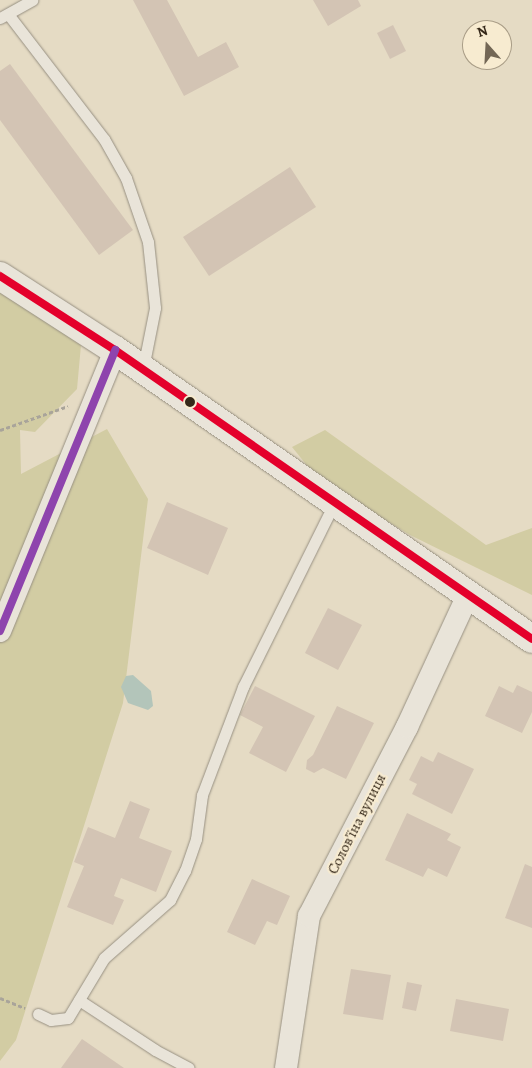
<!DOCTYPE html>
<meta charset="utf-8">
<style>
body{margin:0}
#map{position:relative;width:532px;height:1068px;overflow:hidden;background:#e5dbc4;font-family:Alegreya,serif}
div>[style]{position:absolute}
.green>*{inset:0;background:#d2cca3}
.water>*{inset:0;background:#b3c5ba}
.building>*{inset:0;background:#d3c4b4}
.path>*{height:3px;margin-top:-1.5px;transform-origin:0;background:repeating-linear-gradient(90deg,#a9a49a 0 4px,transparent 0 6.5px)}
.roads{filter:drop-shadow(0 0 1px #979082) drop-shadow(0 0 1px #979082)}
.lane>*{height:11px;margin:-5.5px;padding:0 5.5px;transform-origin:5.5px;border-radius:5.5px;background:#e9e4d9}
.street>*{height:22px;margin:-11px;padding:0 11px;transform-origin:11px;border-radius:11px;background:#e9e4d9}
.secondary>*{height:28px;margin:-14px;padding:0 14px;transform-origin:14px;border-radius:14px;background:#e9e4d9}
.bus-1>*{height:8px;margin:-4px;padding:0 4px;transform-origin:4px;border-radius:4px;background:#e4002b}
.bus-2>*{height:8px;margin:-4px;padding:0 4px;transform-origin:4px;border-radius:4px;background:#8e44ad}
.dots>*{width:14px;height:14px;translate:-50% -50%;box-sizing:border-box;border:2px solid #f7ebd0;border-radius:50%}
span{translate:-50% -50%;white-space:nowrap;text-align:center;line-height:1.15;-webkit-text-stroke:4.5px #f7ebd0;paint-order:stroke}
.street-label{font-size:15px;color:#352819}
.north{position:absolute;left:462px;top:20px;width:50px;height:50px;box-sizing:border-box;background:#f7ebd0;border:1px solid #a99d87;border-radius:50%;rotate:341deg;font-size:14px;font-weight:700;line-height:20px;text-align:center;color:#352819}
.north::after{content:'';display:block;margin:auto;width:18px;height:22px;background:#736755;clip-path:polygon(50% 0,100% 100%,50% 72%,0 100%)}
</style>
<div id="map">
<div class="green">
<div style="clip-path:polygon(0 290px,81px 345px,77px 389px,35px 432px,20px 430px,21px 474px,107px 429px,148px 499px,123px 703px,16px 1040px,0 1061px)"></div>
<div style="clip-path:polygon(325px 430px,486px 545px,532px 528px,532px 595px,410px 535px,318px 479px,292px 447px)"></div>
</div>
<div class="water">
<div style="clip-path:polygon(133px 675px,151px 691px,153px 706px,148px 710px,128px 703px,121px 687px,126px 676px)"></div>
</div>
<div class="building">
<div style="clip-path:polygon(133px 0,167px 0,198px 57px,226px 42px,239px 67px,184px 96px)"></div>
<div style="clip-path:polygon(313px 0,358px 0,361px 6px,328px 26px)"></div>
<div style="clip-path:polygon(393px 25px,406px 51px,390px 59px,377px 33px)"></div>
<div style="clip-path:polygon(10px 64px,133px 230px,99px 255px,0 120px,0 71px)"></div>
<div style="clip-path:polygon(290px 167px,316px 207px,209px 276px,183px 237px)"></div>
<div style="clip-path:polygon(167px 502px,228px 528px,208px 575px,147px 548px)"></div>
<div style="clip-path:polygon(328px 608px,362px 625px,338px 670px,305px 653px)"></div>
<div style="clip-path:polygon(517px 685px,532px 692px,532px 712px,522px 733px,485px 716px,499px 686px,513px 693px)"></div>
<div style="clip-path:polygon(255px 686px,315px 716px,286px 772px,249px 753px,263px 727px,240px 715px)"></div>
<div style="clip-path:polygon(337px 706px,374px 723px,346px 779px,323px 768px,314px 773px,306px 769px,307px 760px,313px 755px)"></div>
<div style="clip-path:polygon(438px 752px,474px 769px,452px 814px,412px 794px,417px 784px,409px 780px,421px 756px,433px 762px)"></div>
<div style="clip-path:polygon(130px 801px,150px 809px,139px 838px,172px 851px,156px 892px,121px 878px,114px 896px,124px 900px,113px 925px,67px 907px,84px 866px,74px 862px,88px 827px,115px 838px)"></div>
<div style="clip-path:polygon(407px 813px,451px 834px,447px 840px,461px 847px,447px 877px,428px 868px,423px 877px,385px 860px)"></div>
<div style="clip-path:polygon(525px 864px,532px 867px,532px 928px,505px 918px)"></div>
<div style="clip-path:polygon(252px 879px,290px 896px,277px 925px,267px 921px,255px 945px,227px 932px)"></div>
<div style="clip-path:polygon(351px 969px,391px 975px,383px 1020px,343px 1014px)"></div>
<div style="clip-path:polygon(407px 982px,422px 985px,416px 1011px,402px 1008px)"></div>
<div style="clip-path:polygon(456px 999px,509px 1009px,503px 1041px,450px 1031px)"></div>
<div style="clip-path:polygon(82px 1039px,124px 1068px,61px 1068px)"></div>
</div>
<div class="path">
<div style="left:0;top:430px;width:72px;rotate:-19.4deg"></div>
<div style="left:0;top:998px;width:27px;rotate:22deg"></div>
</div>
<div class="roads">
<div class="lane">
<div style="left:8px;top:14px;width:158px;rotate:52.5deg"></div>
<div style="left:104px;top:139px;width:45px;rotate:60.6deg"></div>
<div style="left:126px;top:178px;width:68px;rotate:71deg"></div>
<div style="left:148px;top:242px;width:66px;rotate:83.9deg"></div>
<div style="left:155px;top:308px;width:61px;rotate:101.3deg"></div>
<div style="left:0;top:18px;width:37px;rotate:-29deg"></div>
<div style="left:79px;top:1000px;width:91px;rotate:33.3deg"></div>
<div style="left:155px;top:1050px;width:38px;rotate:28deg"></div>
<div style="left:38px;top:1014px;width:14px;rotate:25deg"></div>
<div style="left:51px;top:1020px;width:17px;rotate:-7deg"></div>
<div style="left:68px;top:1018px;width:70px;rotate:-59deg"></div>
<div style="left:104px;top:958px;width:88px;rotate:-41.3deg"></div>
<div style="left:170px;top:900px;width:33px;rotate:-63deg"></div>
<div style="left:185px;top:871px;width:34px;rotate:-71deg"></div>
<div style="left:196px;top:839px;width:44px;rotate:-82.2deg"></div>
<div style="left:202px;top:795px;width:116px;rotate:-69.2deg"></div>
<div style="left:243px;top:687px;width:207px;rotate:-63.6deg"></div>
</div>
<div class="street">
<div style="left:0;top:631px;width:304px;rotate:-67.7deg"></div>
<div style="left:286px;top:1068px;width:154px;rotate:-81.4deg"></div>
<div style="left:309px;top:916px;width:213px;rotate:-62.6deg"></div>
<div style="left:407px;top:727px;width:148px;rotate:-65.2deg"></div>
</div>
<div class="secondary">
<div style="left:0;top:276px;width:137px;rotate:32.8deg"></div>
<div style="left:115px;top:350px;width:507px;rotate:34.72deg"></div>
</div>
</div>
<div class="bus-1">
<div style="left:0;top:276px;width:137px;rotate:32.8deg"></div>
<div style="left:115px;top:350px;width:507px;rotate:34.72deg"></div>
</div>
<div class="bus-2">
<div style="left:0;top:631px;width:304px;rotate:-67.7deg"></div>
</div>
<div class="dots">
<div style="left:190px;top:402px;background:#352819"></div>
</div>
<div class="street-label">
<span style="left:357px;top:824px;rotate:-63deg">Соловʼїна вулиця</span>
</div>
<div class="north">N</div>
</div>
